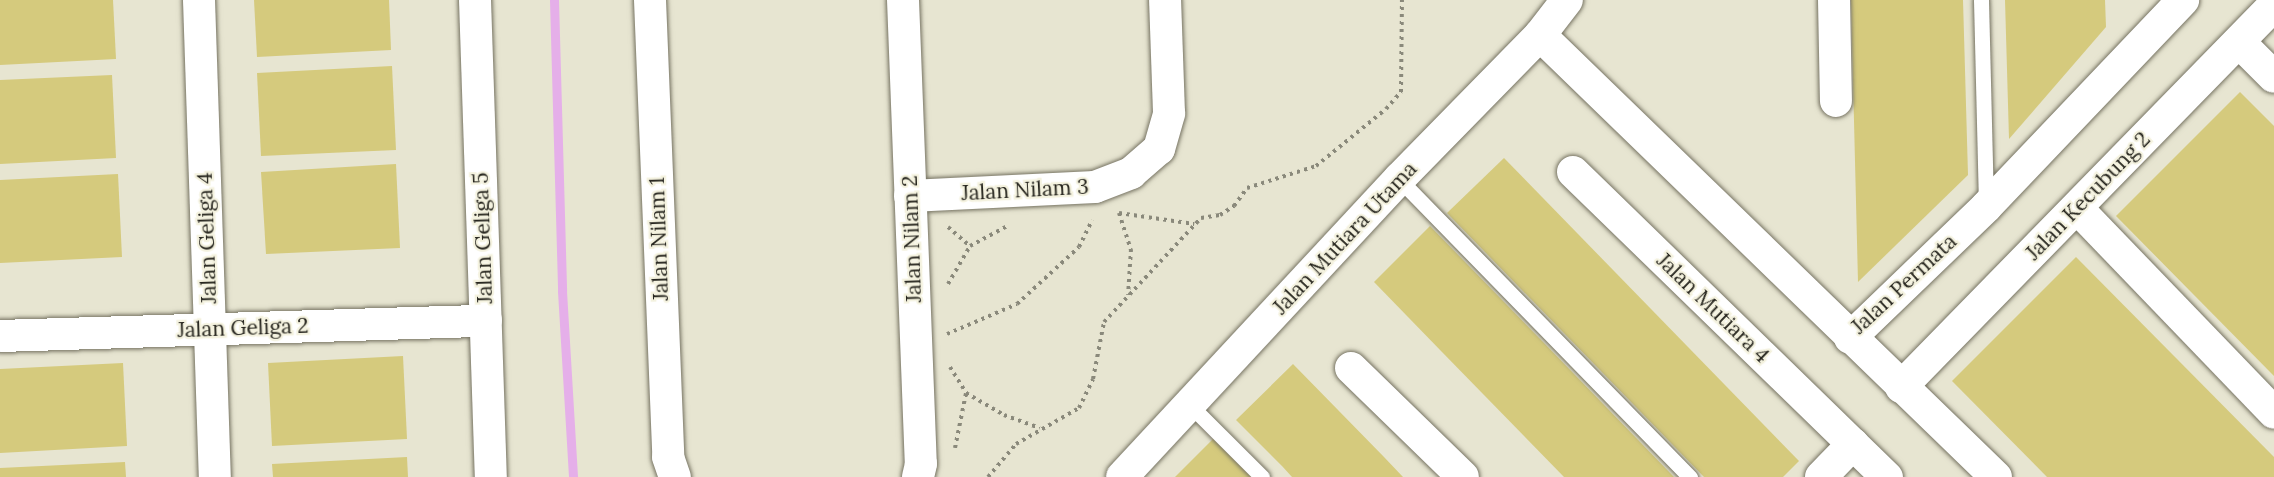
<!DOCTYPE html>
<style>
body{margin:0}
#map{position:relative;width:2274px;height:477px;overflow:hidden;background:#e7e5d1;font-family:Lora,serif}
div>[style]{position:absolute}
.stream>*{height:9px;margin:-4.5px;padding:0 4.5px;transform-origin:4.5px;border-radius:4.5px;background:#e5afe9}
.building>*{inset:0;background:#d5ca7d}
.path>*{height:4px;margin-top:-2px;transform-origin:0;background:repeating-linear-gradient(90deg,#8a897b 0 3px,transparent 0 7.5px)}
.roads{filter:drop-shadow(0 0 2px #767362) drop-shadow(0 0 2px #767362)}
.lane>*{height:15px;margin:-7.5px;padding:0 7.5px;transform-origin:7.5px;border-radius:7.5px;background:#fff}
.street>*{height:32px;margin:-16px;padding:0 16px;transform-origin:16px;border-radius:16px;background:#fff}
span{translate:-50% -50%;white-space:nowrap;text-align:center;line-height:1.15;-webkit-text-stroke:4.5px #f4f2df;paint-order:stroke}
.street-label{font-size:21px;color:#24231c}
</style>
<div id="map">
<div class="stream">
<div style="left:554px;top:0;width:291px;rotate:88.4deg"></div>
<div style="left:562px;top:291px;width:186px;rotate:86.6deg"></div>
</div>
<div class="building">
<div style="clip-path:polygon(0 0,113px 0,116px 59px,0 65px)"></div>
<div style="clip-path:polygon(254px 0,389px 0,391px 50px,257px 57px)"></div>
<div style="clip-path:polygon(1851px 0,1963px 0,1968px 175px,1858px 282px)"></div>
<div style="clip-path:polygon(2005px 0,2105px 0,2106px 27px,2009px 139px)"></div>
<div style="clip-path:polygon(392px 66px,396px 150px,261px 156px,257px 73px)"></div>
<div style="clip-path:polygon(112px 75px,116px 158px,0 164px,0 80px)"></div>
<div style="clip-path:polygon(2240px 92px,2274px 126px,2274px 376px,2116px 216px)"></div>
<div style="clip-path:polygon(1504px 158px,1799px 461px,1783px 477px,1704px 477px,1447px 213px)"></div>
<div style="clip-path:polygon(396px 164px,400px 248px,266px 254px,261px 172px)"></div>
<div style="clip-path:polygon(118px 174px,122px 257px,0 263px,0 180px)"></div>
<div style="clip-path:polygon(1430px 226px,1544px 343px,1674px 477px,1564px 477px,1442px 352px,1374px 282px)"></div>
<div style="clip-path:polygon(2076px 257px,2274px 457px,2274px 477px,2047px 477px,1952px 381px)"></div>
<div style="clip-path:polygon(403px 356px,407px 439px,272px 446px,268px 363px)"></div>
<div style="clip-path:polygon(123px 363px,127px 446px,0 453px,0 369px)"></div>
<div style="clip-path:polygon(1293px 364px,1384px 457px,1403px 477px,1292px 477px,1282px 466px,1236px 420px)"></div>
<div style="clip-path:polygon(1219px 433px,1262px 477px,1175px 477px)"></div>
<div style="clip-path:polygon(407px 457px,408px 477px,273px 477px,272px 464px)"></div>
<div style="clip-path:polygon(125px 462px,126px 477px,0 477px,0 468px)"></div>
</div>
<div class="path">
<div style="left:1119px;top:213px;width:76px;rotate:8.3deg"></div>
<div style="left:1119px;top:213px;width:38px;rotate:72deg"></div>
<div style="left:1131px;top:249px;width:46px;rotate:93.7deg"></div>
<div style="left:948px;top:227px;width:29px;rotate:41deg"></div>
<div style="left:948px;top:284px;width:44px;rotate:-59.9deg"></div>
<div style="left:970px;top:246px;width:44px;rotate:-28.3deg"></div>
<div style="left:947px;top:334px;width:76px;rotate:-23.2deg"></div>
<div style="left:1017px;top:304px;width:84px;rotate:-42.6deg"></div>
<div style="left:1079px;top:247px;width:30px;rotate:-64deg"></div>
<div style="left:950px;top:367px;width:31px;rotate:58deg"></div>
<div style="left:966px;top:393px;width:44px;rotate:30.1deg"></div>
<div style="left:1004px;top:415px;width:38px;rotate:20deg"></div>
<div style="left:955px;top:448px;width:56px;rotate:-78.7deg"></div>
<div style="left:988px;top:477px;width:43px;rotate:-49.7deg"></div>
<div style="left:1016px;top:444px;width:73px;rotate:-29.7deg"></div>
<div style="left:1079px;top:408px;width:32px;rotate:-64deg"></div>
<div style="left:1093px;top:379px;width:58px;rotate:-79.1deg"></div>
<div style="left:1104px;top:322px;width:142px;rotate:-47deg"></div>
<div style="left:1201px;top:218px;width:19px;rotate:-9deg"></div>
<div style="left:1220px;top:215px;width:17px;rotate:-33deg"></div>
<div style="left:1234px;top:206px;width:22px;rotate:-54deg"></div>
<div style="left:1247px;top:188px;width:72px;rotate:-17.7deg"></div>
<div style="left:1316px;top:166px;width:90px;rotate:-39.2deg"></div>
<div style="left:1386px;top:109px;width:23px;rotate:-49deg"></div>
<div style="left:1401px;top:92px;width:92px;rotate:-89.4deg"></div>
</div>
<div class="roads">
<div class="lane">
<div style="left:1981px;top:0;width:204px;rotate:88.6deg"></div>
<div style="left:1399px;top:179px;width:417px;rotate:45.7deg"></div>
<div style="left:1190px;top:405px;width:102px;rotate:45deg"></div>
</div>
<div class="street">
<div style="left:199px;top:0;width:477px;rotate:88.1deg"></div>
<div style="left:475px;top:0;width:477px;rotate:88.1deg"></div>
<div style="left:650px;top:0;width:457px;rotate:87.7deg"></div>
<div style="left:668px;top:457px;width:21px;rotate:71deg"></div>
<div style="left:903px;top:0;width:464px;rotate:87.8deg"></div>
<div style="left:921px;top:464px;width:13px;rotate:103deg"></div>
<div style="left:1834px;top:0;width:101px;rotate:88.9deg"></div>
<div style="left:1540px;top:35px;width:635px;rotate:44.11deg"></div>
<div style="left:2239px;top:42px;width:49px;rotate:45deg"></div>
<div style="left:1573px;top:172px;width:438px;rotate:44.2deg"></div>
<div style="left:910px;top:196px;width:185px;rotate:-2.8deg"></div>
<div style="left:1095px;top:187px;width:39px;rotate:-21deg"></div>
<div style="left:1131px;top:173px;width:37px;rotate:-41deg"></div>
<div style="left:1159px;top:149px;width:37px;rotate:-74deg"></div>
<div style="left:1169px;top:113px;width:113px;rotate:-92deg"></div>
<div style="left:2077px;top:208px;width:284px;rotate:46.1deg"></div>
<div style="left:0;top:336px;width:486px;rotate:-1.8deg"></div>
<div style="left:1850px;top:338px;width:189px;rotate:-43.9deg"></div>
<div style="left:1986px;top:207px;width:286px;rotate:-46.4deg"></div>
<div style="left:1351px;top:368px;width:156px;rotate:44.2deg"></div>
<div style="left:1901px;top:387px;width:534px;rotate:-45.68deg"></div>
<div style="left:1122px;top:477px;width:407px;rotate:-47.1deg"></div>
<div style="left:1399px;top:179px;width:202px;rotate:-45.6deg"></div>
<div style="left:1540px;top:35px;width:44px;rotate:-52.4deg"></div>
<div style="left:1821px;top:477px;width:46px;rotate:-45.9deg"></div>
</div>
</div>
<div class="street-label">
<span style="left:1025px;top:190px;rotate:-3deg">Jalan Nilam 3</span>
<span style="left:2088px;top:196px;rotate:-46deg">Jalan Kecubung 2</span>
<span style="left:207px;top:238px;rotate:-92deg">Jalan Geliga 4</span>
<span style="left:483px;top:238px;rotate:-92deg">Jalan Geliga 5</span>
<span style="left:1345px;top:238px;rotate:-47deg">Jalan Mutiara Utama</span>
<span style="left:659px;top:239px;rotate:-92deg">Jalan Nilam 1</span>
<span style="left:912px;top:239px;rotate:-92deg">Jalan Nilam 2</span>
<span style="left:1904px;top:284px;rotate:-43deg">Jalan Permata</span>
<span style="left:1713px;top:308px;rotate:44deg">Jalan Mutiara 4</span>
<span style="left:243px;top:328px;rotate:-2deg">Jalan Geliga 2</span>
</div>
</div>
